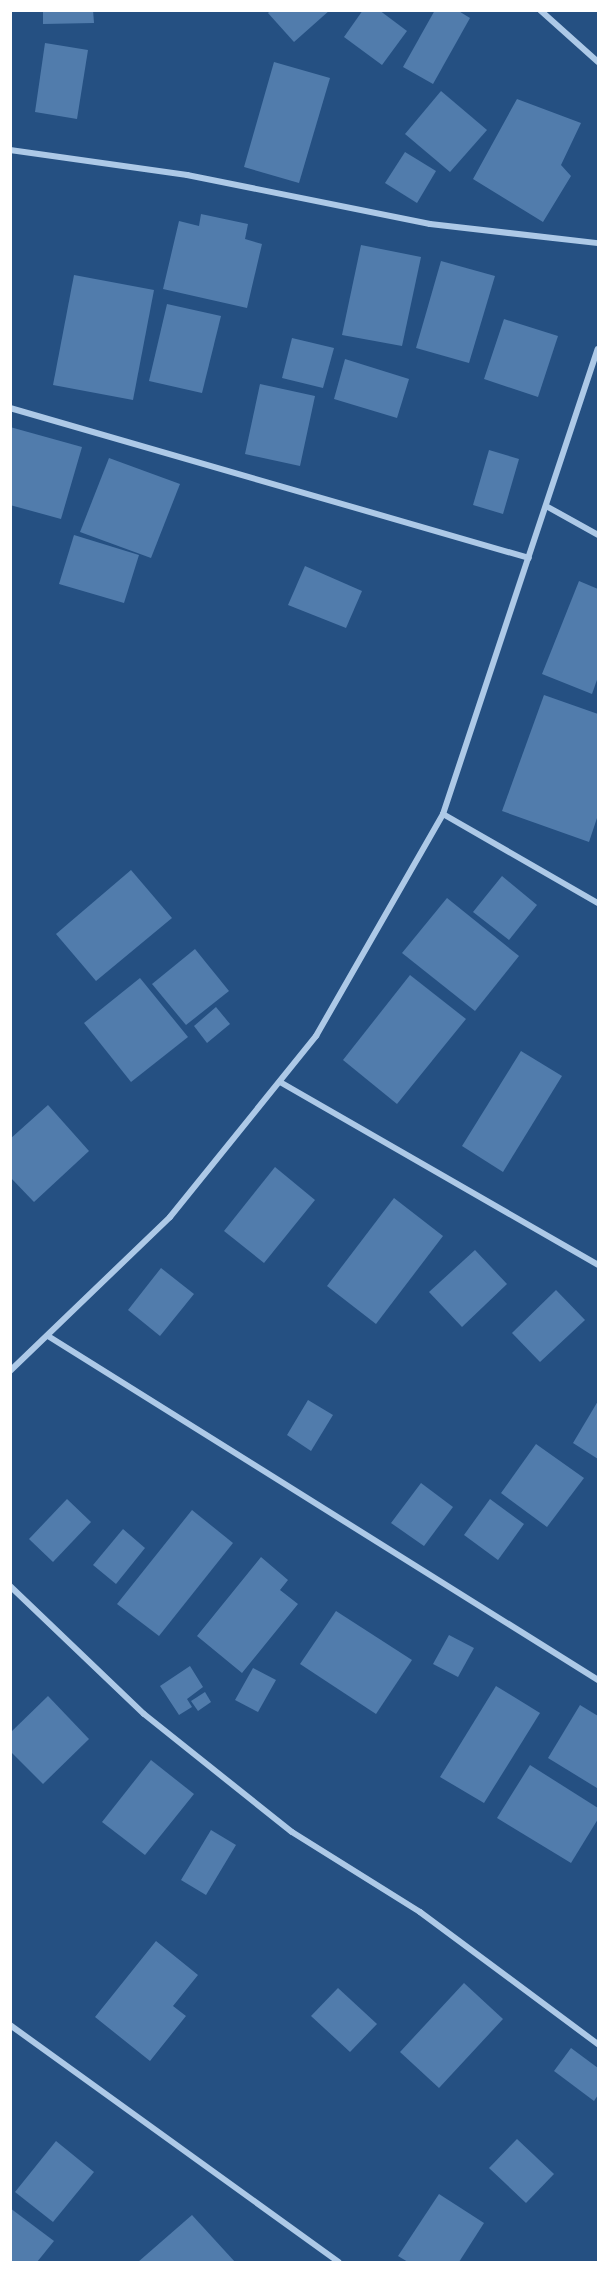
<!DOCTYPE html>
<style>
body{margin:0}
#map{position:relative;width:609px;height:2273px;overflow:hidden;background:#255082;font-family:"Roboto Condensed",sans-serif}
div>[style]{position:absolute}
.building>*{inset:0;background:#517cac}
.minor>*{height:6px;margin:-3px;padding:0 3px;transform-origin:3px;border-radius:3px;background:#adc9e7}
span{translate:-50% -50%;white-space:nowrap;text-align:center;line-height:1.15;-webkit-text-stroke:4.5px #255082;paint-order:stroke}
.frame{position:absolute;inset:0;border:12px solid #fff;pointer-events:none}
</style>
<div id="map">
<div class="building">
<div style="clip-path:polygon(43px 10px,93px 10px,94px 23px,43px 24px)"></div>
<div style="clip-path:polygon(271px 10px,330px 10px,294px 42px,268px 13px)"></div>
<div style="clip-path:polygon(363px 10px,379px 10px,407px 31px,382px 65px,344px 37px)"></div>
<div style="clip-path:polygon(435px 10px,457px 10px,470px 18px,433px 84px,403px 67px)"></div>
<div style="clip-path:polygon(45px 43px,88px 50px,77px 119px,35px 112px)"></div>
<div style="clip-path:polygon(274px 62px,330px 78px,299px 183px,244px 167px)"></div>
<div style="clip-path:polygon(441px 91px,487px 130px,450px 172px,405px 134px)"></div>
<div style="clip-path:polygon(517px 99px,581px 123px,561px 165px,571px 176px,543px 222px,473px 179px)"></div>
<div style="clip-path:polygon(405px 152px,436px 171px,417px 203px,385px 183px)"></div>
<div style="clip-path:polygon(201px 214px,248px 224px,245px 239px,262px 244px,247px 308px,163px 289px,179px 221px,199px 226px)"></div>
<div style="clip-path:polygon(361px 245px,421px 257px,402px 346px,342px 335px)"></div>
<div style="clip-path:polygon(441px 261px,495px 276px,469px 363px,416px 348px)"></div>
<div style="clip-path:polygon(74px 275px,154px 290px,133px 400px,53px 385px)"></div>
<div style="clip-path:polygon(167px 304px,221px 316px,202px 393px,149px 381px)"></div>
<div style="clip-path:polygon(504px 319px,558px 336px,538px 397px,484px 379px)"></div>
<div style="clip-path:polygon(292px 338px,334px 348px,323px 388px,282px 378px)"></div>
<div style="clip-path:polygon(345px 359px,409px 379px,397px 418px,334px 399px)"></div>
<div style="clip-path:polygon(260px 384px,315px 396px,300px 466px,245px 454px)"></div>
<div style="clip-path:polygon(10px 427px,82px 447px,61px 519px,10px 505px)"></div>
<div style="clip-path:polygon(489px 450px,519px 459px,503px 514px,473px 505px)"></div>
<div style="clip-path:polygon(109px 458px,180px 484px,151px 558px,80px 532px)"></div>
<div style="clip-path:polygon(74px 535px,139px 555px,124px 603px,59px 584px)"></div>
<div style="clip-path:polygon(305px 566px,362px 591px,346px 628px,288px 605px)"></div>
<div style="clip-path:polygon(579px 581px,598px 589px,598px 677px,592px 694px,542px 674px)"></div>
<div style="clip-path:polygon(544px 695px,598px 714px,598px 815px,589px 842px,502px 811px)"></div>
<div style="clip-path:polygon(131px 870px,172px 918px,96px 981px,56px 934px)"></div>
<div style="clip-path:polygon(502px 876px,537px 905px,509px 940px,473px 912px)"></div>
<div style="clip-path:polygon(447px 898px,519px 956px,475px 1011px,402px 953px)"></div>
<div style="clip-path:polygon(195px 949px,229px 991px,186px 1025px,152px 984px)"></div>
<div style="clip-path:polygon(410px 975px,466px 1019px,397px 1104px,343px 1060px)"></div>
<div style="clip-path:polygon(140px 978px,188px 1037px,131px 1082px,84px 1023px)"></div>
<div style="clip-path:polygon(216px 1007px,230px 1024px,207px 1043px,194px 1026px)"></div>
<div style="clip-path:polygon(521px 1051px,562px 1076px,503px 1172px,462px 1146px)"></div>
<div style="clip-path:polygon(48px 1105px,89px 1151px,34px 1202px,10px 1177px,10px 1139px)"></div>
<div style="clip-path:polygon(275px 1167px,315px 1200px,264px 1263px,224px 1231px)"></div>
<div style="clip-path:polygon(394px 1198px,443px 1236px,376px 1324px,327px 1286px)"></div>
<div style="clip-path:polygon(475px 1250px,507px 1284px,462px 1327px,429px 1292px)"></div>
<div style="clip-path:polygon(161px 1268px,194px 1294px,160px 1336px,128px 1310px)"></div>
<div style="clip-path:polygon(556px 1290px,585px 1320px,540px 1362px,512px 1333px)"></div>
<div style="clip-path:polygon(308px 1400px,333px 1415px,311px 1451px,287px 1435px)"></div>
<div style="clip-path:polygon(598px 1401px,598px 1459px,573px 1443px)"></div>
<div style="clip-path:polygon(536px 1444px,584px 1478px,547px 1527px,501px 1493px)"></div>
<div style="clip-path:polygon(421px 1483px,453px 1507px,424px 1546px,391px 1523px)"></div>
<div style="clip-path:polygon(67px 1499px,91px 1522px,53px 1562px,29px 1539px)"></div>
<div style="clip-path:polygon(490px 1499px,524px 1524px,498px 1560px,464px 1535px)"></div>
<div style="clip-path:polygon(192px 1510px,233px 1543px,159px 1636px,117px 1604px)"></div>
<div style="clip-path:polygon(123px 1529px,145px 1548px,116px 1584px,93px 1565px)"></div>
<div style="clip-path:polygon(261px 1557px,288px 1580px,280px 1590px,298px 1604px,242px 1673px,197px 1636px)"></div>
<div style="clip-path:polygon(336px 1611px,412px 1660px,376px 1714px,300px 1664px)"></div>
<div style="clip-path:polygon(449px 1635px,474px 1648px,458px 1677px,433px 1664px)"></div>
<div style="clip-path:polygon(190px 1666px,203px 1687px,187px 1699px,192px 1707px,179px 1715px,160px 1686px)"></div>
<div style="clip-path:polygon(253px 1668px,276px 1680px,258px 1712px,235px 1700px)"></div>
<div style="clip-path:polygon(496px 1686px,540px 1713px,484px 1803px,440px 1777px)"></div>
<div style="clip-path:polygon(205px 1692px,211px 1702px,198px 1711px,191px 1701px)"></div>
<div style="clip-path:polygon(48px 1696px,89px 1739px,43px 1784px,10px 1751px,10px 1733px)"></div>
<div style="clip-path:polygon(580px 1705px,598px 1716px,597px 1788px,548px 1758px)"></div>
<div style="clip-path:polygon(151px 1760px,194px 1794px,145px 1855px,102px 1822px)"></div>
<div style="clip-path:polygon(530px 1765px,598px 1808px,598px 1819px,571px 1863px,497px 1818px)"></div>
<div style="clip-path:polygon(211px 1830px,236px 1845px,206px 1895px,181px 1880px)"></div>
<div style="clip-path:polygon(156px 1941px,198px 1975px,173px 2006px,186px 2016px,150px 2061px,95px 2017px)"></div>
<div style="clip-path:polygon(464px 1983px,503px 2019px,439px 2088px,400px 2052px)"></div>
<div style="clip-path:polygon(338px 1988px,377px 2024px,350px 2052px,311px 2016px)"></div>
<div style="clip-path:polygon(571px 2048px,598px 2068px,598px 2095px,594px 2101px,554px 2071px)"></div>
<div style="clip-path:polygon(517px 2139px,554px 2174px,526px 2203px,489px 2168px)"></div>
<div style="clip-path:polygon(56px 2141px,94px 2172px,53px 2222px,15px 2192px)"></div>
<div style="clip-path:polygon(439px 2194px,484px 2223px,459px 2262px,408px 2262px,398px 2256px)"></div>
<div style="clip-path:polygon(10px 2208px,54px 2241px,37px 2262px,10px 2262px)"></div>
<div style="clip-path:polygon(192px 2215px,235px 2262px,138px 2262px)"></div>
</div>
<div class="minor">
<div style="left:540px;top:10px;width:78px;rotate:41.9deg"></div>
<div style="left:10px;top:150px;width:179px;rotate:8deg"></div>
<div style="left:187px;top:175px;width:248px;rotate:11.4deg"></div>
<div style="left:430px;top:224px;width:169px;rotate:6.5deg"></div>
<div style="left:10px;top:408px;width:540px;rotate:16.12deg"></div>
<div style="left:546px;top:506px;width:60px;rotate:29.1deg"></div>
<div style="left:443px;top:814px;width:179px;rotate:29.9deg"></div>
<div style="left:280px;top:1082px;width:367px;rotate:29.9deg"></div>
<div style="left:48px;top:1336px;width:649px;rotate:32.02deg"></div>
<div style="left:10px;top:1371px;width:222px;rotate:-43.9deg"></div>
<div style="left:170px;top:1217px;width:233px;rotate:-51.1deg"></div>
<div style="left:316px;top:1036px;width:256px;rotate:-60.2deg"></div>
<div style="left:443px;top:814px;width:490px;rotate:-71.6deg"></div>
<div style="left:10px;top:1586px;width:185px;rotate:43.7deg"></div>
<div style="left:144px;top:1714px;width:189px;rotate:38.6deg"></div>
<div style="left:292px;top:1832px;width:151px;rotate:32deg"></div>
<div style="left:420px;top:1912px;width:222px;rotate:36.6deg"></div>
<div style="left:10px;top:2025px;width:405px;rotate:35.8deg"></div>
</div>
<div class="frame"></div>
</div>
